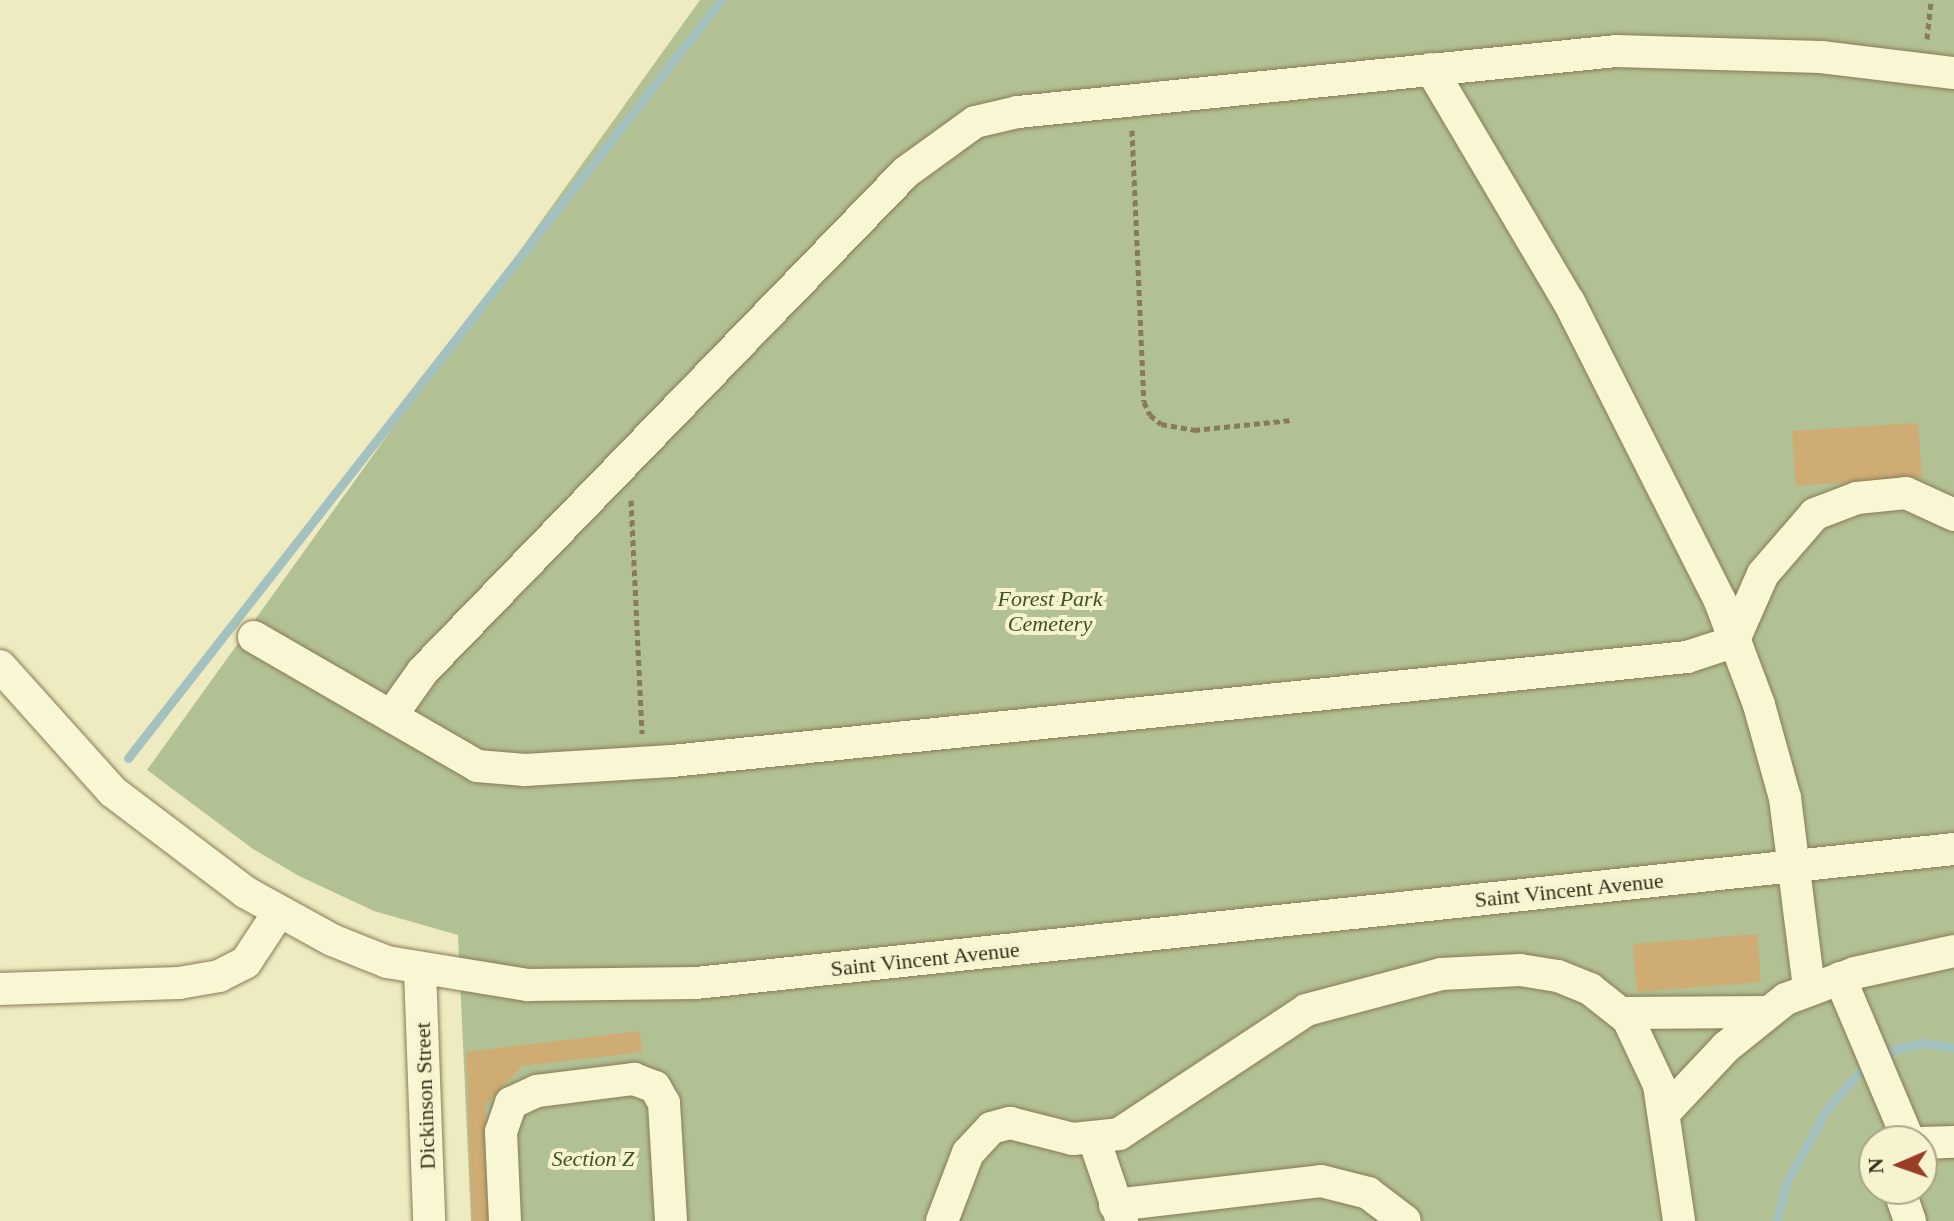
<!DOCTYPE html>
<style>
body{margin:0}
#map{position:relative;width:1954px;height:1221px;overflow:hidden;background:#efebc0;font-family:"Times New Roman",serif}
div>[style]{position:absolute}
.cemetery>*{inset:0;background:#b2c193}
.stream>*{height:9px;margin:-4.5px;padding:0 4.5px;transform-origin:4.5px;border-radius:4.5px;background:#a3c1be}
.building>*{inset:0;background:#ceac74}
.path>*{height:5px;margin-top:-2.5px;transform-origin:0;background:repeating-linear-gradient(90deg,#887b57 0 6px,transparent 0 10px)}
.roads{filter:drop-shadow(0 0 2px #887b57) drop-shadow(0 0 2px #887b57)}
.minor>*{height:32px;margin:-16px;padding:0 16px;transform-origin:16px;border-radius:16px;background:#f9f6d3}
span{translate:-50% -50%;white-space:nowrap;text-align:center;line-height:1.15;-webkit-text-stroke:8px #f6f3cf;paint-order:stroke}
.park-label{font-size:22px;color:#3d5422;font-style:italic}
.street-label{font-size:22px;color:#372f1c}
.north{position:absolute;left:1858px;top:1125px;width:80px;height:80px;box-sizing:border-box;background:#f6f3cf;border:2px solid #aaa587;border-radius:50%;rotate:268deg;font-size:22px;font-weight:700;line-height:32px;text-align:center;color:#372f1c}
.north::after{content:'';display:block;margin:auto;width:28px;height:36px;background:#983d26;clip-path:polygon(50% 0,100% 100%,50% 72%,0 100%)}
</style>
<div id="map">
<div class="cemetery">
<div style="clip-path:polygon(evenodd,700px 0,1954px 0,1954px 1221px,471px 1221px,458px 935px,374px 911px,299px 876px,253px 849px,147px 770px,700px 0,1874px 1141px,1922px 1141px,1922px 1189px,1874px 1189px,1874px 1141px)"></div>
</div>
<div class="stream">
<div style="left:128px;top:758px;width:962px;rotate:-51.96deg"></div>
<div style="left:1883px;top:1052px;width:41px;rotate:-12.7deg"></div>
<div style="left:1923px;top:1043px;width:31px;rotate:9deg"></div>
<div style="left:1777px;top:1221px;width:37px;rotate:-77deg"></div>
<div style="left:1785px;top:1185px;width:85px;rotate:-61.3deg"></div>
<div style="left:1826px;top:1110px;width:53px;rotate:-48.8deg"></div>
</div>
<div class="building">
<div style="clip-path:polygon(1918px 423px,1922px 477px,1796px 486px,1792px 431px)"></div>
<div style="clip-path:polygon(1757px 934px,1761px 982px,1637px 992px,1633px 944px)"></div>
<div style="clip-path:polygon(640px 1031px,642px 1052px,522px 1066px,485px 1106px,490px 1221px,472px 1221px,466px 1052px)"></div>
</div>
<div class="path">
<div style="left:1927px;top:39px;width:39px;rotate:-84deg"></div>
<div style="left:1132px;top:130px;width:272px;rotate:87.5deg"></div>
<div style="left:1144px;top:402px;width:14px;rotate:65deg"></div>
<div style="left:1150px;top:415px;width:14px;rotate:39deg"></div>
<div style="left:1161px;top:424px;width:34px;rotate:10deg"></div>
<div style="left:1194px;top:430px;width:98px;rotate:-5.9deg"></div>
<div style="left:631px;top:500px;width:234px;rotate:87.3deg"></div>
</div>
<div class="roads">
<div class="minor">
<div style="left:1431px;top:69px;width:271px;rotate:59.4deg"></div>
<div style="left:1569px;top:302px;width:335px;rotate:63.2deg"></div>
<div style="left:1720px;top:601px;width:111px;rotate:69.4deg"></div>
<div style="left:1759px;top:705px;width:97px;rotate:74.4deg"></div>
<div style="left:1785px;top:798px;width:191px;rotate:82.8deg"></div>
<div style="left:254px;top:637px;width:258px;rotate:30deg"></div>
<div style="left:477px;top:766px;width:48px;rotate:4.8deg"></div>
<div style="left:525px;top:770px;width:147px;rotate:-3.5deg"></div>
<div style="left:672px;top:761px;width:1020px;rotate:-5.85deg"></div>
<div style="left:1687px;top:657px;width:48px;rotate:-18.1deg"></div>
<div style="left:1733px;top:642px;width:74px;rotate:-66.2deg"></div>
<div style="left:1763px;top:574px;width:79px;rotate:-49.1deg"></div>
<div style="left:1815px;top:514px;width:45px;rotate:-20.9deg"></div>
<div style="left:1857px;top:498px;width:49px;rotate:-5.8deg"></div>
<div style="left:1906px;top:493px;width:53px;rotate:24.6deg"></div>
<div style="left:0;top:666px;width:169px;rotate:48.1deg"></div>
<div style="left:113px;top:792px;width:166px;rotate:37.1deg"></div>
<div style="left:245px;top:892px;width:99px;rotate:28.9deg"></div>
<div style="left:332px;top:940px;width:59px;rotate:21.8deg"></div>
<div style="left:387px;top:962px;width:143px;rotate:9.3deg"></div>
<div style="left:528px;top:985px;width:168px;rotate:-0.7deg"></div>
<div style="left:696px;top:983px;width:1265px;rotate:-6.08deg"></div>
<div style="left:391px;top:716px;width:55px;rotate:-54.6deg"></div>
<div style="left:423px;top:671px;width:694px;rotate:-45.93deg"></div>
<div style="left:906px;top:172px;width:85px;rotate:-35.9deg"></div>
<div style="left:975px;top:122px;width:44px;rotate:-13.1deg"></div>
<div style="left:1018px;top:112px;width:601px;rotate:-5.82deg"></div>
<div style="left:1616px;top:51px;width:205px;rotate:1.7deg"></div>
<div style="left:1821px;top:57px;width:134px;rotate:6.9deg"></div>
<div style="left:420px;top:970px;width:251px;rotate:87.9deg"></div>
<div style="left:1840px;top:978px;width:177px;rotate:67.1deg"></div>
<div style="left:0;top:989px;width:179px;rotate:-1.9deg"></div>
<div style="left:179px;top:983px;width:41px;rotate:-9.9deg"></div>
<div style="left:219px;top:976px;width:30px;rotate:-27deg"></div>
<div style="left:246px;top:962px;width:60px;rotate:-56.6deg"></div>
<div style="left:1622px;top:1013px;width:144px;rotate:-0.4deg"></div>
<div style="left:1665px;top:1112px;width:89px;rotate:-46.8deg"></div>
<div style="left:1726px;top:1047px;width:77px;rotate:-38.7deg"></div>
<div style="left:1786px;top:999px;width:74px;rotate:-20.6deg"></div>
<div style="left:1855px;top:973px;width:101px;rotate:-12.5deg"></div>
<div style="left:1094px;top:1139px;width:87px;rotate:71.1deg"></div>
<div style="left:1922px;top:1143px;width:32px;rotate:-2deg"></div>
<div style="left:1899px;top:1189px;width:34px;rotate:71deg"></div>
<div style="left:1115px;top:1205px;width:207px;rotate:-6.6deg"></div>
<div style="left:1321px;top:1181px;width:49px;rotate:14.3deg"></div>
<div style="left:1368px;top:1193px;width:46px;rotate:37.1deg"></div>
<div style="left:505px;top:1221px;width:89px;rotate:-92.6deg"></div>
<div style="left:501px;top:1132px;width:31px;rotate:-71deg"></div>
<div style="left:511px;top:1103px;width:29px;rotate:-25deg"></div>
<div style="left:537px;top:1091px;width:98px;rotate:-7.1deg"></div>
<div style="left:634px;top:1079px;width:22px;rotate:21deg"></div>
<div style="left:655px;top:1087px;width:18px;rotate:61deg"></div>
<div style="left:664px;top:1103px;width:118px;rotate:86.6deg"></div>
<div style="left:942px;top:1221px;width:73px;rotate:-69.1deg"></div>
<div style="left:968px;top:1153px;width:34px;rotate:-47deg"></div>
<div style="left:991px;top:1128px;width:20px;rotate:-15deg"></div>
<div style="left:1010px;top:1123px;width:65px;rotate:14.3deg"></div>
<div style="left:1073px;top:1139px;width:46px;rotate:-6.2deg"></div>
<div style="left:1119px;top:1134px;width:224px;rotate:-33.5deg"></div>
<div style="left:1306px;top:1010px;width:140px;rotate:-14.9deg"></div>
<div style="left:1441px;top:974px;width:79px;rotate:-2.9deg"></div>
<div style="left:1520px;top:970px;width:38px;rotate:9deg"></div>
<div style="left:1558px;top:976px;width:35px;rotate:22deg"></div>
<div style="left:1590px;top:989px;width:48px;rotate:38.3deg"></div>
<div style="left:1628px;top:1019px;width:73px;rotate:64.8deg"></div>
<div style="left:1659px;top:1085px;width:137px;rotate:81.6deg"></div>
</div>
</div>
<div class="park-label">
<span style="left:1050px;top:611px">Forest Park<br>Cemetery</span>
<span style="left:593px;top:1159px">Section Z</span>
</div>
<div class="street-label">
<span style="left:1569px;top:890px;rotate:-6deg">Saint Vincent Avenue</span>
<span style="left:925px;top:959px;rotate:-6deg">Saint Vincent Avenue</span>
<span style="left:425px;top:1096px;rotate:-92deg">Dickinson Street</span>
</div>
<div class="north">N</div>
</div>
